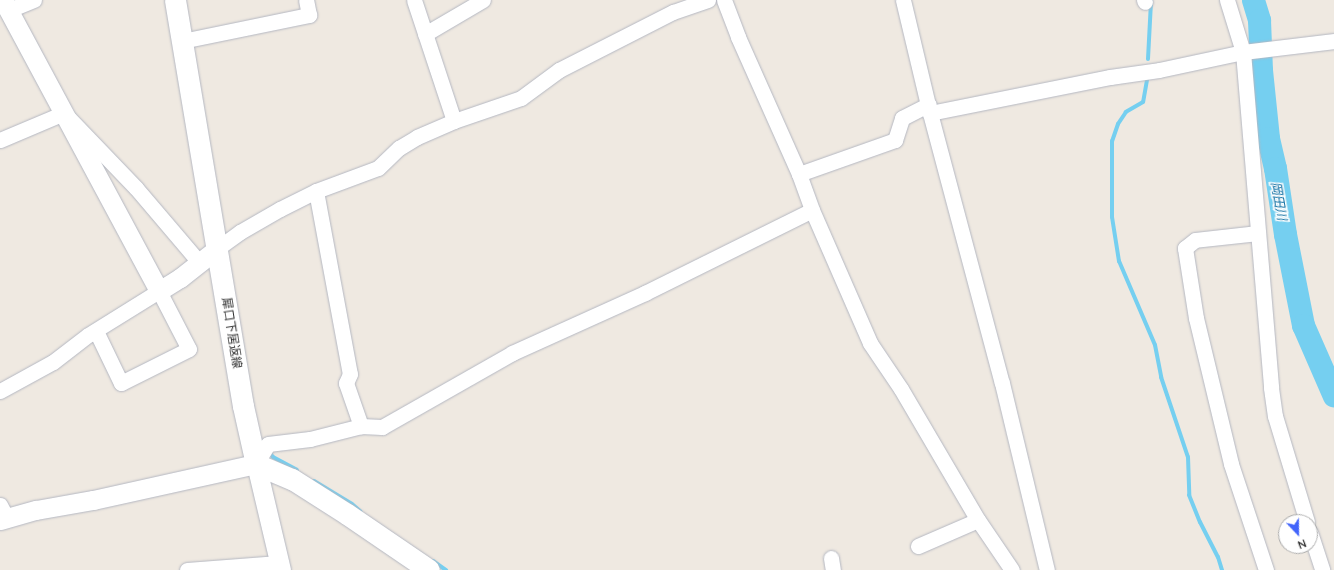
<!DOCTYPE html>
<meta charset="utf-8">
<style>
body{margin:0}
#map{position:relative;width:1334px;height:570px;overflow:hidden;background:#efe9e1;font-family:Quicksand,"Noto Sans JP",sans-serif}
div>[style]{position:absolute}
.stream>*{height:4px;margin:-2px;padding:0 2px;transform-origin:2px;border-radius:2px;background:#75cff0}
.river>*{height:23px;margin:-11.5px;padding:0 11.5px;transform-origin:11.5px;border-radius:11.5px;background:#75cff0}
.roads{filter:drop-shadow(0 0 1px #b4b7c1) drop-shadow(0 0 1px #b4b7c1)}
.minor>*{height:15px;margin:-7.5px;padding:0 7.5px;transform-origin:7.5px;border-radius:7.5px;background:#fff}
.tertiary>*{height:19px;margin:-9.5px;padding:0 9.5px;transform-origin:9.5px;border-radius:9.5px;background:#fff}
.secondary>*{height:21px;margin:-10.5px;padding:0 10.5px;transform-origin:10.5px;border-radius:10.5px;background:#fff}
span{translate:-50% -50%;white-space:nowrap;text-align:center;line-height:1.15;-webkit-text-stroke:3px #fff;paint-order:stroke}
.street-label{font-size:12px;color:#2e2e2e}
.water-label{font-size:13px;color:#0d6fa3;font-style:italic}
.north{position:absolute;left:1278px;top:514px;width:40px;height:40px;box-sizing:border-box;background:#fff;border:1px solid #ababab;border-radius:50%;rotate:158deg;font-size:11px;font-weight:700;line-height:16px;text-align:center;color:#2e2e2e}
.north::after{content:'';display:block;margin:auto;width:14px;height:18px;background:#4264fb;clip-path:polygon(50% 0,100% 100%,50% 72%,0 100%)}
</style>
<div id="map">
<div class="stream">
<div style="left:1148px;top:59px;width:58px;rotate:-87deg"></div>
<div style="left:1147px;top:80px;width:22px;rotate:100deg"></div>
<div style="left:1143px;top:102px;width:20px;rotate:150deg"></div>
<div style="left:1126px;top:112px;width:14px;rotate:124deg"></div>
<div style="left:1118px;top:124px;width:18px;rotate:109deg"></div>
<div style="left:1112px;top:141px;width:76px;rotate:90deg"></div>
<div style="left:1112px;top:217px;width:45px;rotate:81deg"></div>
<div style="left:1119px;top:261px;width:91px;rotate:66.8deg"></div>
<div style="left:1155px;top:345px;width:33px;rotate:79deg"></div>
<div style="left:1161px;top:377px;width:84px;rotate:71.4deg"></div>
<div style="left:1188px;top:457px;width:38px;rotate:88deg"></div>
<div style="left:1189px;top:495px;width:29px;rotate:68deg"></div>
<div style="left:1200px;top:522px;width:39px;rotate:63deg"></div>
<div style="left:1218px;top:557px;width:14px;rotate:73deg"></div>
<div style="left:269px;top:452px;width:6px;rotate:51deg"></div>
<div style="left:273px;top:457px;width:27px;rotate:28deg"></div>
<div style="left:314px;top:481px;width:44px;rotate:31.2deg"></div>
<div style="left:352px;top:504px;width:11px;rotate:41deg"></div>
<div style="left:433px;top:561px;width:16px;rotate:35deg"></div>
</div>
<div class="river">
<div style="left:1253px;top:0;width:21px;rotate:73deg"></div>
<div style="left:1259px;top:20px;width:50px;rotate:87.7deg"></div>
<div style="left:1261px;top:70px;width:68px;rotate:84.1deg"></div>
<div style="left:1268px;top:138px;width:31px;rotate:77deg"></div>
<div style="left:1275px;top:168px;width:67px;rotate:81.4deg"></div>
<div style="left:1285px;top:234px;width:93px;rotate:78.8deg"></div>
<div style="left:1303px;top:325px;width:77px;rotate:66.4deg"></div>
</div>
<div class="roads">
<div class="minor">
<div style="left:724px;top:0;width:40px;rotate:69deg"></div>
<div style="left:738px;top:37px;width:150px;rotate:66deg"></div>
<div style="left:799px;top:174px;width:38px;rotate:70deg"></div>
<div style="left:812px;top:210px;width:145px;rotate:66.4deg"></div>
<div style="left:870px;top:343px;width:55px;rotate:56deg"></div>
<div style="left:901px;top:389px;width:152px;rotate:59.6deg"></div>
<div style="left:978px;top:520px;width:60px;rotate:55.8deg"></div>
<div style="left:903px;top:0;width:116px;rotate:76.6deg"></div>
<div style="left:930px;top:113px;width:279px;rotate:75.1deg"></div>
<div style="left:1002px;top:383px;width:192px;rotate:76.5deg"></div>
<div style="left:1144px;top:0;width:2px;rotate:63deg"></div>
<div style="left:1227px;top:0;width:54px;rotate:72.9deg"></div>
<div style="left:1243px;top:52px;width:337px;rotate:85.2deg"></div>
<div style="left:1271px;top:388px;width:28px;rotate:82deg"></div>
<div style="left:1275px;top:416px;width:111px;rotate:73.2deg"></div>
<div style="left:9px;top:10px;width:27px;rotate:-22deg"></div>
<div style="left:425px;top:34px;width:67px;rotate:-30.4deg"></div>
<div style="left:182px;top:41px;width:130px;rotate:-11.6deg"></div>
<div style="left:309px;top:15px;width:15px;rotate:-101deg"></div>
<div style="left:930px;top:113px;width:184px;rotate:-11.3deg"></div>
<div style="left:1110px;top:77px;width:49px;rotate:-8.1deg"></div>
<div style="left:1159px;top:70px;width:86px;rotate:-12.1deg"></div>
<div style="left:1243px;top:52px;width:92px;rotate:-6.9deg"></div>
<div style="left:454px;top:121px;width:71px;rotate:-18.9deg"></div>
<div style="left:521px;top:98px;width:47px;rotate:-36.4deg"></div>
<div style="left:559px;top:70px;width:128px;rotate:-27deg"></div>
<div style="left:673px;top:12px;width:37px;rotate:-19deg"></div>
<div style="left:0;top:140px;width:69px;rotate:-22.9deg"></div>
<div style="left:64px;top:113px;width:104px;rotate:46.2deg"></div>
<div style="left:136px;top:188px;width:97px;rotate:49.6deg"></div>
<div style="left:799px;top:174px;width:102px;rotate:-19.5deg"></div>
<div style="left:895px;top:140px;width:23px;rotate:-72deg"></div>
<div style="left:902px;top:118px;width:30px;rotate:-27deg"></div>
<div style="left:316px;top:191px;width:186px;rotate:79.5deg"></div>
<div style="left:350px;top:374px;width:10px;rotate:114deg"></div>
<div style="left:346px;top:383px;width:46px;rotate:70.8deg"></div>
<div style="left:1258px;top:233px;width:63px;rotate:173.7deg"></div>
<div style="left:1195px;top:240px;width:13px;rotate:141deg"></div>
<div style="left:1185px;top:248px;width:71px;rotate:81.1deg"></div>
<div style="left:1196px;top:318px;width:150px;rotate:76.5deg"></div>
<div style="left:1231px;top:464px;width:112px;rotate:71.7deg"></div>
<div style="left:218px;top:248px;width:27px;rotate:-36deg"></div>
<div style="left:240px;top:232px;width:46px;rotate:-29.9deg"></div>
<div style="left:280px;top:209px;width:40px;rotate:-26.6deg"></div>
<div style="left:316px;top:191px;width:66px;rotate:-20.4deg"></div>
<div style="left:378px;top:168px;width:29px;rotate:-44deg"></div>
<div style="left:399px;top:148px;width:21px;rotate:-31deg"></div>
<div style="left:417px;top:137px;width:40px;rotate:-23.4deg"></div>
<div style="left:454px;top:121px;width:127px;rotate:-108.3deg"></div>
<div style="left:0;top:391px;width:60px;rotate:-28.7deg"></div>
<div style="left:53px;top:362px;width:44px;rotate:-37.6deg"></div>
<div style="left:88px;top:335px;width:84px;rotate:-31.8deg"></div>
<div style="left:159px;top:291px;width:65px;rotate:62.7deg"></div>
<div style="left:189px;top:349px;width:76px;rotate:153.4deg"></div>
<div style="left:121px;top:383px;width:58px;rotate:-115.7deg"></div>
<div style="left:256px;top:464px;width:23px;rotate:-59deg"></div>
<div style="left:268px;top:444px;width:42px;rotate:-6.8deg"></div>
<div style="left:310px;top:439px;width:53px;rotate:-14.3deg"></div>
<div style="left:361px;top:426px;width:21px;rotate:3deg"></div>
<div style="left:382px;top:427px;width:150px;rotate:-29.6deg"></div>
<div style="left:512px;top:353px;width:146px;rotate:-24.3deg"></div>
<div style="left:645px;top:293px;width:186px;rotate:-26.4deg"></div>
<div style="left:0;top:505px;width:15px;rotate:62deg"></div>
<div style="left:1310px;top:532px;width:40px;rotate:72deg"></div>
<div style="left:918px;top:546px;width:65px;rotate:-23.4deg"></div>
<div style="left:831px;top:558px;width:12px;rotate:81deg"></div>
<div style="left:187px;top:570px;width:92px;rotate:-4.4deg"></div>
</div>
<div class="tertiary">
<div style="left:3px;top:0;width:330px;rotate:61.8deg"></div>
<div style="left:159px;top:291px;width:25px;rotate:-32deg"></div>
<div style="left:180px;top:278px;width:48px;rotate:-38.3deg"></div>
<div style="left:0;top:520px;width:37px;rotate:-16deg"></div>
<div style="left:36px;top:510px;width:58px;rotate:-10deg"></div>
<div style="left:93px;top:500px;width:167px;rotate:-12.5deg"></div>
<div style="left:256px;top:464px;width:109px;rotate:76.7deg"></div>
</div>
<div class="secondary">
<div style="left:175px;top:0;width:412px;rotate:80.5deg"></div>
<div style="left:243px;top:406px;width:59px;rotate:77.4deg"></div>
<div style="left:256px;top:464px;width:39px;rotate:23deg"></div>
<div style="left:292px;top:479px;width:65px;rotate:32.5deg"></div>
<div style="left:347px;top:514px;width:99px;rotate:34.3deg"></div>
</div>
</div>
<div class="street-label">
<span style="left:232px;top:333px;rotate:81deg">犀口下居返線</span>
</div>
<div class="water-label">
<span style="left:1279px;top:201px;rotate:80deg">岡田川</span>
</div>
<div class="north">N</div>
</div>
